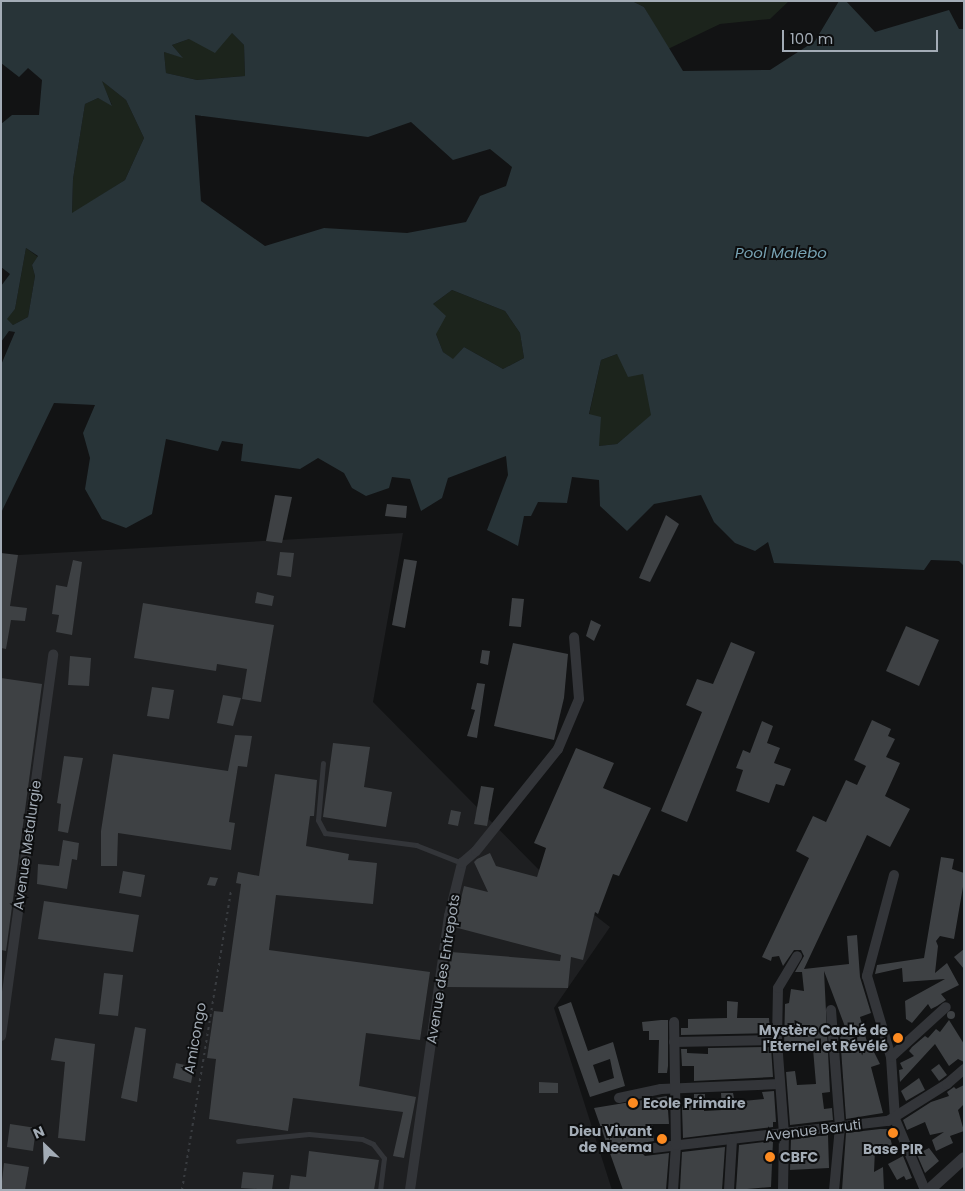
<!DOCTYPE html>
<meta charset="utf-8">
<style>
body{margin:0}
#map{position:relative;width:965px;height:1191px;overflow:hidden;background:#121314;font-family:Poppins,sans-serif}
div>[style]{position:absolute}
.built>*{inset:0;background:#1e1f21}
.green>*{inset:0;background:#1c241c}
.water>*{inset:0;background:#283438}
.building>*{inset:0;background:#3e4144}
.round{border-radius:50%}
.path>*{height:2px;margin-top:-1px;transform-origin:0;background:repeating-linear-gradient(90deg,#393c40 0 2.5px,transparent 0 6.5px)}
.service>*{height:5px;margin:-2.5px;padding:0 2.5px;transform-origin:2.5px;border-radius:2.5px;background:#333539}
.minor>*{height:10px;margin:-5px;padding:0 5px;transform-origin:5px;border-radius:5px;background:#333539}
.tertiary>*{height:12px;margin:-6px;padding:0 6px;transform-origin:6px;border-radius:6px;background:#333539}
.dots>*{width:14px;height:14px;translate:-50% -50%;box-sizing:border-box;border:2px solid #0d0e0f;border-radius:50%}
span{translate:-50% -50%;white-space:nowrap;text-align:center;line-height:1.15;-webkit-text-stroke:4px #0d0e0f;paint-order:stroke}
.street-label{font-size:14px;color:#a3acb6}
.poi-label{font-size:14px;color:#a3acb6;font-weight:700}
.right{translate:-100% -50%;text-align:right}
.left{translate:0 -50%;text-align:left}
.water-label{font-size:15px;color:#77a2b3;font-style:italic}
.frame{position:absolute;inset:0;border:2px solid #a3acb6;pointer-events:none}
.north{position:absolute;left:20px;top:1121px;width:50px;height:50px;-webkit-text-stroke:4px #0d0e0f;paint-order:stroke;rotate:336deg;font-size:14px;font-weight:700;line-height:20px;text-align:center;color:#a3acb6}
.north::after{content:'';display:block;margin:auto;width:18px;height:22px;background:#a3acb6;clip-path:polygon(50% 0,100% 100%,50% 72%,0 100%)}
.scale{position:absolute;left:782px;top:30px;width:156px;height:22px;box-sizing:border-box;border:2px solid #a3acb6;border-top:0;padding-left:6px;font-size:15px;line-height:18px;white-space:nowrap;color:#a3acb6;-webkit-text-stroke:4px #0d0e0f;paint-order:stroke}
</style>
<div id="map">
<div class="built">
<div style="clip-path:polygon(403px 533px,373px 702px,548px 879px,610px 927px,554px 1008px,612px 1190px,1px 1190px,1px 556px)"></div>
</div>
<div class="green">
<div style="clip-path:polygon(632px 1px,789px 1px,770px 19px,720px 24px,668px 49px,644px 7px)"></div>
<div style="clip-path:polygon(232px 33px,244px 45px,245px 76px,197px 80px,166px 73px,164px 52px,182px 57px,172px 45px,189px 39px)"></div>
<div style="clip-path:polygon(101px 80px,126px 100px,144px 138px,125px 180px,72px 214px,73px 179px,85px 104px,98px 98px,112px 105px)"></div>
<div style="clip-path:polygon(26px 248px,38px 257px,32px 265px,35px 276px,28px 317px,13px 325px,6px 319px,15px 309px)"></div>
<div style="clip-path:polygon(452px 290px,505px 311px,520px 333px,524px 358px,503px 369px,464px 347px,453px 360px,443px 352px,436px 334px,433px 304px)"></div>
<div style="clip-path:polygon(617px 354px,643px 373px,652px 415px,617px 444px,599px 446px,589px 415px,601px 360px)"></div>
</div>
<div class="water">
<div style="clip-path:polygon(evenodd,1px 1px,632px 1px,644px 7px,683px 71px,770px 70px,815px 41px,839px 1px,846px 1px,875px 32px,949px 10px,959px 29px,964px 29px,964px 566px,959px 561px,931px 560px,924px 570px,774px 563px,768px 542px,755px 551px,735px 543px,714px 522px,701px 495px,654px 504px,627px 531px,600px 506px,599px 480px,572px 477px,567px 503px,538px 502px,531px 516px,524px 516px,518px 546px,487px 530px,508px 475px,506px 456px,448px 478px,442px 498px,421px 511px,410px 479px,392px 477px,389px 488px,366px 496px,352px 488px,344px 473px,318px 458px,300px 469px,241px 461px,243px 444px,222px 441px,218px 451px,166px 439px,152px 514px,126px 528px,102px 519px,85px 489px,90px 458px,83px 433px,95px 405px,54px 403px,1px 513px,1px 365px,15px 332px,9px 331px,1px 342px,1px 286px,10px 274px,1px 267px,1px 124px,12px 115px,39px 115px,42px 80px,28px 68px,19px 77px,1px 63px,1px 1px,232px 33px,244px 45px,245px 76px,197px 80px,166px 73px,164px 52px,183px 58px,172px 45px,189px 39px,215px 53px,232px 33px,1px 1px,102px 81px,126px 100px,144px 138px,125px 180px,72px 213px,73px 179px,85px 104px,98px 98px,112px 106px,102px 81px,1px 1px,195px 115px,368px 137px,411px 122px,453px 160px,490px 149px,512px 167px,506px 186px,480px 196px,466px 222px,407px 233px,324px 228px,265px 246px,201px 201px,195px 115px,1px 1px,26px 248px,38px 256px,32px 265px,35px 276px,28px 317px,13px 325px,7px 319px,15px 309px,26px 248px,1px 1px,452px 290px,505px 311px,520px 333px,524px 358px,503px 369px,464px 347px,453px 359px,443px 352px,436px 334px,446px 316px,433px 304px,452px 290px,1px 1px,617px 354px,628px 377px,643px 374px,651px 415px,617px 444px,599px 446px,601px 417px,589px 414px,601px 360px,617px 354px)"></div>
</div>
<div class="building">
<div style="clip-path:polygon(275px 495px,292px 497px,282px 543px,266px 541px)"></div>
<div style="clip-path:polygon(387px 504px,407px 506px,406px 518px,385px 516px)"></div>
<div style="clip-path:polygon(666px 515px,679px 524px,650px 582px,639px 578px)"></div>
<div style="clip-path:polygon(280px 552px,294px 553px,291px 577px,277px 575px)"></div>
<div style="clip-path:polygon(1px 553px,18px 555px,10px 606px,27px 608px,25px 621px,11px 620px,6px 649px,1px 648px)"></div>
<div style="clip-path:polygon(404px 559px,417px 561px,405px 628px,392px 625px)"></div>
<div style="clip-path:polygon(73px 560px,82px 562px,72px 635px,56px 632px,59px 615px,52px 614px,56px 585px,67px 587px)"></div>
<div style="clip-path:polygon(257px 592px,274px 596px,272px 606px,255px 603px)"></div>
<div style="clip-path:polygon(512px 598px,524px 599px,521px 627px,509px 626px)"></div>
<div style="clip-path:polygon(143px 603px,274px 625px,261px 702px,242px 699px,247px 669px,217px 664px,216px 671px,134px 658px)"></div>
<div style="clip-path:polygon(591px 620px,601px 625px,594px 641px,586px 636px)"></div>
<div style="clip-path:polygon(906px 626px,939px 640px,919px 686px,886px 671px)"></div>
<div style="clip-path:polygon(731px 642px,755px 652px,687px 822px,661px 811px,702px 712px,686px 705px,697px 679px,713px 684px)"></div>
<div style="clip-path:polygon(513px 643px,568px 654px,564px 698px,554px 740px,494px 726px)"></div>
<div style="clip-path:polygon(482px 650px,490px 651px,488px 665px,480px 663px)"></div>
<div style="clip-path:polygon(70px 656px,91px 658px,89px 686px,68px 685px)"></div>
<div style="clip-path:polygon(1px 678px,42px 684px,6px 951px,1px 950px)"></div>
<div style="clip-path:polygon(477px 683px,485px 684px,477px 738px,467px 736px,475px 710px,471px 709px)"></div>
<div style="clip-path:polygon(152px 687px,174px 690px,169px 719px,147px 716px)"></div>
<div style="clip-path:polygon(223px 695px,241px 698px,233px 726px,217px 723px)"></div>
<div style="clip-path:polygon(872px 720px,891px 729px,888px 736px,895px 739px,886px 757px,900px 763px,885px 796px,910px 809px,890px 847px,867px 835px,804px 969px,849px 964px,847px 936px,857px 935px,860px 977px,871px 1013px,860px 1017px,869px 1049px,872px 1048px,880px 1064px,871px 1067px,883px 1113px,846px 1119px,840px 1035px,847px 1032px,824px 971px,830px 1092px,822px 1093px,824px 1109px,832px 1108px,833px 1120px,790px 1125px,786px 1072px,795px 1071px,797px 1085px,816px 1084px,813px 1049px,790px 1052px,790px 1047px,784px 1047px,785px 1004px,789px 1003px,791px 989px,804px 991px,802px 972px,795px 972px,804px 956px,801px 950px,794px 950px,783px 966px,779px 956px,772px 957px,771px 961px,762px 957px,809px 858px,796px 851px,813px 816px,826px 822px,846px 780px,857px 785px,866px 766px,854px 760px)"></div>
<div style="clip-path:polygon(762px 721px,773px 726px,767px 743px,780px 748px,774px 763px,791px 769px,784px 786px,776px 784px,769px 803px,736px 791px,743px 770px,736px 768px,743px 750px,750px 753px)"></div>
<div style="clip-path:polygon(235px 735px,252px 736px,247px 767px,238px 766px,229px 822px,235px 823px,231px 850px,118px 833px,117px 866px,101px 866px,101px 831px,113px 754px,228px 771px)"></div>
<div style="clip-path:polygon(333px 743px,370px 747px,364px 787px,392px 792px,386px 827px,323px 817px)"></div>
<div style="clip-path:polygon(576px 748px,614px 763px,603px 788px,651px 808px,619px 876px,613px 874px,598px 914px,595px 912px,583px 960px,571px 957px,568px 988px,446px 987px,451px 952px,560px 961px,561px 955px,454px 927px,464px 886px,488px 892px,474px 862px,477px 859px,490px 853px,496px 866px,537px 877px,546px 848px,534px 843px)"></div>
<div style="clip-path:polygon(64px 756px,83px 758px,68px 833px,58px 831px,61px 804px,57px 803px)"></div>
<div style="clip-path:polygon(275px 774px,317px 780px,314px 816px,310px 816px,306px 846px,349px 854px,348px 860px,377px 863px,373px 904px,276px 895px,269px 950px,430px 972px,420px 1040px,366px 1033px,359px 1086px,416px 1097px,404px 1158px,393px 1156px,403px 1112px,293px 1098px,288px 1131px,209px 1119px,216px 1059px,207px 1058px,214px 1011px,223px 1012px,241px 884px,236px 883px,238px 872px,259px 876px)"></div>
<div style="clip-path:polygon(481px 786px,494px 788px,487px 826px,474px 824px)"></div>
<div style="clip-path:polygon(451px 810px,461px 812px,458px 826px,448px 824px)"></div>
<div style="clip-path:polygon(63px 840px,79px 843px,77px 860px,72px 859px,67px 889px,37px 884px,38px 864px,59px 866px)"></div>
<div style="clip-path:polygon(941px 857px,954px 859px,952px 869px,964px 873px,964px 881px,954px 939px,940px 936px,936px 941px,938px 946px,935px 973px,947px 963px,959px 985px,941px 994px,946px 1000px,937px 1006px,931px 1009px,928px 1004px,912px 1023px,906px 1019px,905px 1001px,945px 979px,903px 982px,902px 968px,875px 974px,877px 965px,924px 958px)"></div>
<div style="clip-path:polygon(123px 871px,145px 875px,141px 897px,119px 893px)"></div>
<div style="clip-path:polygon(210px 877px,218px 878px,215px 886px,207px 885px)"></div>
<div style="clip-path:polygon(44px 901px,139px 915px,133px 952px,38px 939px)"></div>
<div style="clip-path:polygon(964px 949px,964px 969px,954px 957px)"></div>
<div style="clip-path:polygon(104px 973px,123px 975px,118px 1016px,99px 1014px)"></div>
<div style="clip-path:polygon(727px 1001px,738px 1002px,737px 1018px,769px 1018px,770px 1033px,681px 1035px,681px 1028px,688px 1028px,688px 1019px,727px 1018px)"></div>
<div style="clip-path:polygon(evenodd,571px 1002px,588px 1051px,613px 1042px,625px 1086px,590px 1097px,558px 1007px,571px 1002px,610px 1059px,614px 1078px,599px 1083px,593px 1065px,610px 1059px)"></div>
<div class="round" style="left:947px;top:1011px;width:8px;height:8px"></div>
<div style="clip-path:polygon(661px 1020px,668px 1020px,668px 1066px,667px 1073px,658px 1073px,659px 1040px,649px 1040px,649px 1031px,643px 1031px,642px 1022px)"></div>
<div style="clip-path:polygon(949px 1020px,964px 1044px,964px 1062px,958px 1059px,949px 1066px,935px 1044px,900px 1082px,899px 1070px,903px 1069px,900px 1063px,914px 1056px,909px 1051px,912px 1047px,925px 1036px,928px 1038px,936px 1029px,940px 1032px)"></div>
<div style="clip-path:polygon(135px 1027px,146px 1029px,137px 1102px,121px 1098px)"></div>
<div style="clip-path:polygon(55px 1038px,95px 1044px,85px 1141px,58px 1138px,65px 1062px,51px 1060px)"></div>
<div style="clip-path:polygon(771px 1047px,773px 1077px,694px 1081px,694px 1066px,682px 1066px,681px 1049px,687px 1049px,687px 1053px,708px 1054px,708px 1048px)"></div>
<div style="clip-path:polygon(176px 1063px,194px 1067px,191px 1083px,173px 1078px)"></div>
<div style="clip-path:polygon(939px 1064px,947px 1075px,939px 1081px,931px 1070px)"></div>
<div style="clip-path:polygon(919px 1078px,925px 1090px,906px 1101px,901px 1091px)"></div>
<div style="clip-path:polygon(539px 1082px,558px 1083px,558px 1093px,539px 1093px)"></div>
<div style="clip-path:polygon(964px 1085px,964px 1104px,958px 1110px,964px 1131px,950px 1136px,953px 1143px,936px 1151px,932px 1140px,944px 1132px,930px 1135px,925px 1122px,907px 1130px,903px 1120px,931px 1102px,949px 1096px,947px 1092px,954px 1087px,956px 1089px)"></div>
<div style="clip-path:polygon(774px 1091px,776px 1122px,773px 1122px,773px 1127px,683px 1138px,682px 1108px,685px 1100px,694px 1100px,694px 1094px,705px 1094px,704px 1111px,722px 1110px,721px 1093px,733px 1093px,734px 1098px,743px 1101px,764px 1099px,762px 1092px)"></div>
<div style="clip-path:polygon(667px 1096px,669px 1124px,652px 1124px,654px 1141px,641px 1143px,638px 1149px,645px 1156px,669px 1153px,666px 1190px,623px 1190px,594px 1108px)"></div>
<div style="clip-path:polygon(10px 1124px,36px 1128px,33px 1151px,7px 1147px)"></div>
<div style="clip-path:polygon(880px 1129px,888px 1129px,892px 1145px,875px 1149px,874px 1172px,883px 1167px,884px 1190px,842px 1190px,846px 1133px)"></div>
<div style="clip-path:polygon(828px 1135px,829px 1168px,790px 1170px,791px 1139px)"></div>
<div style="clip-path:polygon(773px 1141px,771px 1187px,736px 1190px,739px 1145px)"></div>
<div style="clip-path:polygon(725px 1147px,722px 1190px,680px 1189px,682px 1152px)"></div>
<div style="clip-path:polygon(929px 1148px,939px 1161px,925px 1173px,915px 1150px,917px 1154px)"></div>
<div style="clip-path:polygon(309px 1151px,379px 1160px,374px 1190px,289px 1190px,291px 1175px,306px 1177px)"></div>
<div style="clip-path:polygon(903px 1156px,912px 1178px,906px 1180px,904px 1176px,897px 1180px,888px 1164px)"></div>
<div style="clip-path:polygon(4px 1163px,29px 1167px,25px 1190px,1px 1190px)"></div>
<div style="clip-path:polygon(243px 1172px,274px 1175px,272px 1190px,241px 1188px)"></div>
</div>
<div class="path">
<div style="left:182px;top:1190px;width:303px;rotate:-80.7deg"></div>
</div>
<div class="service">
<div style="left:323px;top:763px;width:57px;rotate:95deg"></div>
<div style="left:318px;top:820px;width:15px;rotate:62deg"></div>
<div style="left:325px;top:833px;width:92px;rotate:7.5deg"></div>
<div style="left:416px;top:845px;width:49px;rotate:21.4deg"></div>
<div style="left:238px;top:1141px;width:71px;rotate:-5.6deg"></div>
<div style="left:309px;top:1134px;width:53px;rotate:5.4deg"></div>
<div style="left:362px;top:1139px;width:12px;rotate:24deg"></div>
<div style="left:373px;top:1144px;width:18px;rotate:52deg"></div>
<div style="left:384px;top:1158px;width:32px;rotate:97deg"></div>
</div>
<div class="minor">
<div style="left:894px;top:875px;width:105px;rotate:105deg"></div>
<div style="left:867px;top:976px;width:84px;rotate:73.5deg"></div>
<div style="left:891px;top:1057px;width:62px;rotate:86.3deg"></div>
<div style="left:895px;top:1119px;width:77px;rotate:67.1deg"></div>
<div style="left:831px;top:1010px;width:117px;rotate:85.6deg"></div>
<div style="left:840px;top:1127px;width:63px;rotate:95.4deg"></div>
<div style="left:1px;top:1036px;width:385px;rotate:-82.2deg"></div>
<div style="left:674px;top:1042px;width:103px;rotate:-1.1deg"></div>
<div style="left:891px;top:1057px;width:74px;rotate:-42.3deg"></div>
<div style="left:619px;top:1098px;width:43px;rotate:-12.1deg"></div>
<div style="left:661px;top:1089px;width:119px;rotate:-2.4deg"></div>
<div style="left:645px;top:1149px;width:245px;rotate:-6.6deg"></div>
<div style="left:888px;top:1121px;width:70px;rotate:-32.1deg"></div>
<div style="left:947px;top:1084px;width:23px;rotate:-41deg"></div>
<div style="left:410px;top:1190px;width:277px;rotate:-81.9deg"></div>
<div style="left:449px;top:916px;width:55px;rotate:-76.2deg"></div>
<div style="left:462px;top:863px;width:18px;rotate:-41deg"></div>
<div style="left:476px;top:851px;width:131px;rotate:-51.2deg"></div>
<div style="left:558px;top:749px;width:54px;rotate:-67.2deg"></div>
<div style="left:579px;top:699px;width:62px;rotate:-94.6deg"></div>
<div style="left:673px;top:1190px;width:45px;rotate:-86.2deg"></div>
<div style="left:676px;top:1145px;width:123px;rotate:-90.9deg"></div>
<div style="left:729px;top:1190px;width:51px;rotate:-86.6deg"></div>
<div style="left:783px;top:1190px;width:56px;rotate:-89deg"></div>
<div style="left:784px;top:1134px;width:94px;rotate:-94.3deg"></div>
<div style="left:777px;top:1040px;width:52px;rotate:-88.9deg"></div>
<div style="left:778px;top:988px;width:37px;rotate:-59deg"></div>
</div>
<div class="tertiary">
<div style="left:929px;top:1190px;width:47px;rotate:-42.4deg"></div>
</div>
<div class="dots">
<div style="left:898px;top:1038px;background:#fd8b21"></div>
<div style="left:633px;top:1103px;background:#fd8b21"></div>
<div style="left:893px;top:1133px;background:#fd8b21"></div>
<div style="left:662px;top:1139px;background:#fd8b21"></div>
<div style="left:770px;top:1157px;background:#fd8b21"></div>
</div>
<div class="street-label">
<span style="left:27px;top:845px;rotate:-82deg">Avenue Metalurgie</span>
<span style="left:443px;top:969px;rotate:-81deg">Avenue des Entrepots</span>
<span style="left:195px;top:1038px;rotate:-80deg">Amicongo</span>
<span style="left:813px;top:1130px;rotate:-7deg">Avenue Baruti</span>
</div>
<div class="poi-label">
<span class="right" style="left:888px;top:1038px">Mystère Caché de<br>l'Eternel et Révélé</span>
<span class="left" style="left:643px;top:1103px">Ecole Primaire</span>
<span class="right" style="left:652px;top:1139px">Dieu Vivant<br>de Neema</span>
<span style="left:893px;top:1149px">Base PIR</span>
<span class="left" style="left:780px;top:1157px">CBFC</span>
</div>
<div class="water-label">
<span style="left:781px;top:253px">Pool Malebo</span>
</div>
<div class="frame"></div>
<div class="north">N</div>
<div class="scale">100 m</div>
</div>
